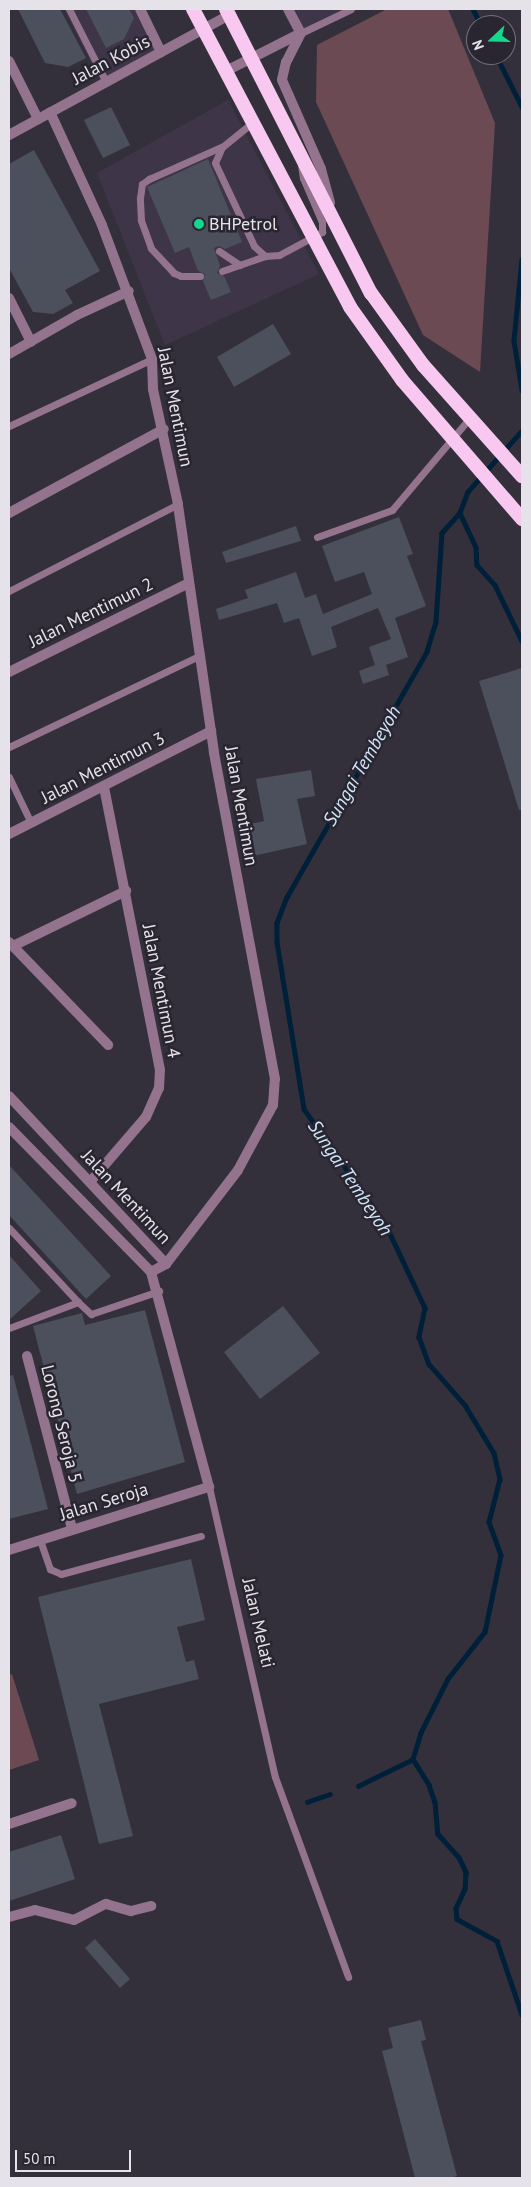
<!DOCTYPE html>
<style>
body{margin:0}
#map{position:relative;width:531px;height:2187px;overflow:hidden;background:#34303b;font-family:"PT Sans",sans-serif}
div>[style]{position:absolute}
.built>*{inset:0;background:#3e3648}
.green>*{inset:0;background:#6b4a53}
.stream>*{height:4.5px;margin:-2.25px;padding:0 2.25px;transform-origin:2.25px;border-radius:2.25px;background:#001f38}
.building>*{inset:0;background:#4c4f5c}
.service>*{height:7px;margin:-3.5px;padding:0 3.5px;transform-origin:3.5px;border-radius:3.5px;background:#93738d}
.minor>*{height:10px;margin:-5px;padding:0 5px;transform-origin:5px;border-radius:5px;background:#93738d}
.trunk>*{height:14px;margin:-7px;padding:0 7px;transform-origin:7px;border-radius:7px;background:#f8c8f0}
.dots>*{width:14px;height:14px;translate:-50% -50%;box-sizing:border-box;border:2px solid #2a2631;border-radius:50%}
span{translate:-50% -50%;white-space:nowrap;text-align:center;line-height:1.15;-webkit-text-stroke:5px #2a2631;paint-order:stroke}
.street-label{font-size:18px;color:#e5e2e9}
.poi-label{font-size:18px;color:#e5e2e9}
.left{translate:0 -50%;text-align:left}
.water-label{font-size:19px;color:#cfe6fa;font-style:italic}
.frame{position:absolute;inset:0;border:10px solid #e5e2e9;pointer-events:none}
.north{position:absolute;left:466px;top:15px;width:50px;height:50px;box-sizing:border-box;background:#2a2631;border:1px solid #75717b;border-radius:50%;rotate:249deg;font-size:14px;font-weight:700;line-height:20px;text-align:center;color:#e5e2e9}
.north::after{content:'';display:block;margin:auto;width:18px;height:22px;background:#13d98a;clip-path:polygon(50% 0,100% 100%,50% 72%,0 100%)}
.scale{position:absolute;left:15px;top:2150px;width:116px;height:22px;box-sizing:border-box;border:2px solid #e5e2e9;border-top:0;padding-left:6px;font-size:15px;line-height:18px;white-space:nowrap;color:#e5e2e9;-webkit-text-stroke:4px #2a2631;paint-order:stroke}
</style>
<div id="map">
<div class="built">
<div style="clip-path:polygon(64px 9px,146px 9px,168px 54px,105px 89px)"></div>
<div style="clip-path:polygon(282px 9px,360px 9px,306px 34px,293px 31px)"></div>
<div style="clip-path:polygon(228px 100px,319px 274px,165px 345px,97px 173px)"></div>
</div>
<div class="green">
<div style="clip-path:polygon(387px 9px,448px 9px,495px 123px,480px 372px,423px 335px,316px 102px,317px 45px)"></div>
<div style="clip-path:polygon(12px 1674px,39px 1760px,9px 1770px,9px 1675px)"></div>
</div>
<div class="stream">
<div style="left:473px;top:9px;width:18px;rotate:63deg"></div>
<div style="left:496px;top:55px;width:58px;rotate:63.4deg"></div>
<div style="left:522px;top:259px;width:82px;rotate:95.6deg"></div>
<div style="left:514px;top:341px;width:50px;rotate:80.7deg"></div>
<div style="left:522px;top:431px;width:81px;rotate:131.5deg"></div>
<div style="left:468px;top:492px;width:22px;rotate:111deg"></div>
<div style="left:460px;top:513px;width:27px;rotate:132deg"></div>
<div style="left:442px;top:533px;width:89px;rotate:93.9deg"></div>
<div style="left:436px;top:622px;width:31px;rotate:107deg"></div>
<div style="left:427px;top:652px;width:282px;rotate:119.7deg"></div>
<div style="left:287px;top:897px;width:28px;rotate:111deg"></div>
<div style="left:277px;top:923px;width:19px;rotate:90deg"></div>
<div style="left:277px;top:942px;width:169px;rotate:80.8deg"></div>
<div style="left:304px;top:1109px;width:142px;rotate:54.7deg"></div>
<div style="left:386px;top:1225px;width:92px;rotate:64.8deg"></div>
<div style="left:425px;top:1308px;width:30px;rotate:102deg"></div>
<div style="left:419px;top:1337px;width:29px;rotate:70deg"></div>
<div style="left:429px;top:1364px;width:55px;rotate:48.7deg"></div>
<div style="left:465px;top:1405px;width:56px;rotate:58.9deg"></div>
<div style="left:494px;top:1453px;width:27px;rotate:77deg"></div>
<div style="left:500px;top:1479px;width:44px;rotate:104.3deg"></div>
<div style="left:489px;top:1522px;width:35px;rotate:70deg"></div>
<div style="left:501px;top:1555px;width:79px;rotate:101.7deg"></div>
<div style="left:485px;top:1632px;width:60px;rotate:128.2deg"></div>
<div style="left:448px;top:1679px;width:60px;rotate:116.6deg"></div>
<div style="left:421px;top:1733px;width:27px;rotate:107deg"></div>
<div style="left:413px;top:1759px;width:31px;rotate:58deg"></div>
<div style="left:429px;top:1785px;width:18px;rotate:71deg"></div>
<div style="left:435px;top:1802px;width:32px;rotate:85deg"></div>
<div style="left:438px;top:1834px;width:31px;rotate:48deg"></div>
<div style="left:459px;top:1857px;width:17px;rotate:65deg"></div>
<div style="left:466px;top:1872px;width:17px;rotate:93deg"></div>
<div style="left:465px;top:1889px;width:21px;rotate:115deg"></div>
<div style="left:456px;top:1908px;width:11px;rotate:85deg"></div>
<div style="left:457px;top:1919px;width:46px;rotate:28.8deg"></div>
<div style="left:497px;top:1941px;width:78px;rotate:71.3deg"></div>
<div style="left:460px;top:513px;width:38px;rotate:65deg"></div>
<div style="left:476px;top:548px;width:17px;rotate:87deg"></div>
<div style="left:477px;top:565px;width:27px;rotate:48deg"></div>
<div style="left:495px;top:585px;width:62px;rotate:64.3deg"></div>
<div style="left:358px;top:1786px;width:61px;rotate:-26.1deg"></div>
<div style="left:307px;top:1802px;width:24px;rotate:-19deg"></div>
</div>
<div class="building">
<div style="clip-path:polygon(18px 9px,60px 9px,86px 58px,68px 67px,45px 63px)"></div>
<div style="clip-path:polygon(86px 9px,129px 9px,134px 18px,124px 39px,106px 48px)"></div>
<div style="clip-path:polygon(111px 107px,130px 145px,103px 158px,84px 120px)"></div>
<div style="clip-path:polygon(34px 150px,100px 271px,65px 290px,73px 303px,53px 314px,33px 312px,9px 268px,9px 164px)"></div>
<div style="clip-path:polygon(208px 159px,242px 242px,225px 249px,219px 246px,214px 248px,220px 266px,217px 273px,224px 276px,231px 292px,211px 300px,203px 281px,205px 274px,198px 271px,189px 247px,175px 253px,147px 187px)"></div>
<div style="clip-path:polygon(273px 324px,291px 354px,234px 387px,217px 357px)"></div>
<div style="clip-path:polygon(399px 517px,413px 554px,407px 556px,426px 606px,395px 618px,408px 657px,386px 665px,389px 675px,363px 684px,359px 671px,375px 665px,369px 647px,391px 639px,378px 608px,331px 627px,337px 647px,312px 656px,299px 618px,284px 623px,277px 603px,219px 620px,216px 609px,248px 598px,245px 590px,296px 572px,305px 598px,316px 594px,323px 614px,372px 594px,364px 572px,335px 582px,322px 546px)"></div>
<div style="clip-path:polygon(296px 526px,301px 541px,226px 563px,222px 552px)"></div>
<div style="clip-path:polygon(522px 668px,522px 810px,519px 810px,479px 681px)"></div>
<div style="clip-path:polygon(311px 770px,315px 796px,297px 799px,307px 844px,253px 856px,246px 825px,264px 821px,256px 779px)"></div>
<div style="clip-path:polygon(9px 1165px,111px 1276px,86px 1299px,9px 1215px)"></div>
<div style="clip-path:polygon(9px 1255px,41px 1291px,9px 1320px)"></div>
<div style="clip-path:polygon(283px 1306px,320px 1353px,260px 1399px,224px 1352px)"></div>
<div style="clip-path:polygon(145px 1310px,185px 1462px,77px 1494px,33px 1326px,82px 1313px,85px 1325px)"></div>
<div style="clip-path:polygon(13px 1375px,48px 1509px,9px 1519px,9px 1376px)"></div>
<div style="clip-path:polygon(191px 1559px,205px 1620px,177px 1627px,186px 1662px,194px 1660px,199px 1679px,99px 1704px,133px 1836px,99px 1844px,38px 1597px)"></div>
<div style="clip-path:polygon(61px 1835px,75px 1879px,9px 1901px,9px 1852px)"></div>
<div style="clip-path:polygon(95px 1939px,130px 1979px,120px 1988px,85px 1948px)"></div>
<div style="clip-path:polygon(421px 2020px,426px 2040px,421px 2041px,457px 2176px,450px 2178px,415px 2178px,382px 2051px,393px 2048px,388px 2028px)"></div>
</div>
<div class="service">
<div style="left:69px;top:9px;width:82px;rotate:63.1deg"></div>
<div style="left:301px;top:33px;width:55px;rotate:-25.6deg"></div>
<div style="left:253px;top:122px;width:40px;rotate:141deg"></div>
<div style="left:222px;top:147px;width:17px;rotate:114deg"></div>
<div style="left:215px;top:163px;width:92px;rotate:64.8deg"></div>
<div style="left:254px;top:246px;width:15px;rotate:42deg"></div>
<div style="left:265px;top:256px;width:14px;rotate:-4deg"></div>
<div style="left:279px;top:255px;width:49px;rotate:-28.1deg"></div>
<div style="left:322px;top:232px;width:10px;rotate:-90deg"></div>
<div style="left:322px;top:222px;width:48px;rotate:-113.4deg"></div>
<div style="left:303px;top:178px;width:13px;rotate:-99deg"></div>
<div style="left:219px;top:251px;width:25px;rotate:34deg"></div>
<div style="left:222px;top:271px;width:46px;rotate:-19.2deg"></div>
<div style="left:200px;top:276px;width:19px;rotate:180deg"></div>
<div style="left:181px;top:276px;width:8px;rotate:-157deg"></div>
<div style="left:174px;top:273px;width:34px;rotate:-133deg"></div>
<div style="left:151px;top:248px;width:30px;rotate:-110deg"></div>
<div style="left:141px;top:220px;width:22px;rotate:-93deg"></div>
<div style="left:140px;top:198px;width:14px;rotate:-82deg"></div>
<div style="left:142px;top:184px;width:9px;rotate:-36deg"></div>
<div style="left:149px;top:179px;width:79px;rotate:-24deg"></div>
<div style="left:9px;top:426px;width:158px;rotate:-25.1deg"></div>
<div style="left:317px;top:537px;width:80px;rotate:-19.8deg"></div>
<div style="left:392px;top:510px;width:119px;rotate:-49.8deg"></div>
<div style="left:9px;top:591px;width:190px;rotate:-27.2deg"></div>
<div style="left:9px;top:747px;width:213px;rotate:-25.6deg"></div>
<div style="left:9px;top:777px;width:51px;rotate:64.4deg"></div>
<div style="left:9px;top:1228px;width:101px;rotate:47deg"></div>
<div style="left:9px;top:1328px;width:74px;rotate:-20.6deg"></div>
<div style="left:78px;top:1302px;width:18px;rotate:43deg"></div>
<div style="left:91px;top:1314px;width:72px;rotate:-18.7deg"></div>
<div style="left:209px;top:1487px;width:297px;rotate:77.2deg"></div>
<div style="left:275px;top:1777px;width:213px;rotate:69.9deg"></div>
<div style="left:40px;top:1540px;width:31px;rotate:71deg"></div>
<div style="left:50px;top:1569px;width:12px;rotate:24deg"></div>
<div style="left:61px;top:1574px;width:145px;rotate:-15.2deg"></div>
</div>
<div class="minor">
<div style="left:140px;top:9px;width:48px;rotate:64deg"></div>
<div style="left:288px;top:9px;width:27px;rotate:62deg"></div>
<div style="left:301px;top:33px;width:33px;rotate:117deg"></div>
<div style="left:286px;top:62px;width:18px;rotate:103deg"></div>
<div style="left:282px;top:80px;width:97px;rotate:66.3deg"></div>
<div style="left:321px;top:169px;width:35px;rotate:75deg"></div>
<div style="left:9px;top:61px;width:65px;rotate:63.4deg"></div>
<div style="left:226px;top:71px;width:84px;rotate:-26.9deg"></div>
<div style="left:9px;top:135px;width:251px;rotate:-28.6deg"></div>
<div style="left:9px;top:298px;width:49px;rotate:63.4deg"></div>
<div style="left:9px;top:354px;width:78px;rotate:-29.8deg"></div>
<div style="left:77px;top:315px;width:57px;rotate:-24.8deg"></div>
<div style="left:9px;top:513px;width:176px;rotate:-28.5deg"></div>
<div style="left:9px;top:672px;width:199px;rotate:-26.3deg"></div>
<div style="left:9px;top:834px;width:227px;rotate:-27deg"></div>
<div style="left:9px;top:942px;width:143px;rotate:46.1deg"></div>
<div style="left:13px;top:946px;width:126px;rotate:-26deg"></div>
<div style="left:9px;top:1096px;width:230px;rotate:46.9deg"></div>
<div style="left:9px;top:1127px;width:203px;rotate:45.6deg"></div>
<div style="left:90px;top:1182px;width:86px;rotate:-49.3deg"></div>
<div style="left:146px;top:1117px;width:32px;rotate:-66deg"></div>
<div style="left:159px;top:1088px;width:18px;rotate:-87deg"></div>
<div style="left:160px;top:1070px;width:289px;rotate:-101.2deg"></div>
<div style="left:27px;top:1356px;width:179px;rotate:75.4deg"></div>
<div style="left:9px;top:1550px;width:210px;rotate:-17.5deg"></div>
<div style="left:209px;top:1487px;width:223px;rotate:-105.1deg"></div>
<div style="left:151px;top:1272px;width:17px;rotate:-28deg"></div>
<div style="left:166px;top:1264px;width:118px;rotate:-52.5deg"></div>
<div style="left:238px;top:1170px;width:74px;rotate:-61.7deg"></div>
<div style="left:273px;top:1105px;width:26px;rotate:-86deg"></div>
<div style="left:275px;top:1079px;width:333px;rotate:-100.6deg"></div>
<div style="left:214px;top:752px;width:251px;rotate:-98.3deg"></div>
<div style="left:178px;top:504px;width:118px;rotate:-102.3deg"></div>
<div style="left:153px;top:389px;width:30px;rotate:-92deg"></div>
<div style="left:152px;top:359px;width:143px;rotate:-110.5deg"></div>
<div style="left:102px;top:225px;width:124px;rotate:-114.7deg"></div>
<div style="left:9px;top:1824px;width:66px;rotate:-18.4deg"></div>
<div style="left:9px;top:1917px;width:27px;rotate:-15deg"></div>
<div style="left:35px;top:1910px;width:40px;rotate:14.4deg"></div>
<div style="left:74px;top:1920px;width:36px;rotate:-27deg"></div>
<div style="left:106px;top:1904px;width:26px;rotate:16deg"></div>
<div style="left:131px;top:1911px;width:21px;rotate:-14deg"></div>
</div>
<div class="trunk">
<div style="left:193px;top:9px;width:337px;rotate:62.2deg"></div>
<div style="left:350px;top:307px;width:90px;rotate:54.5deg"></div>
<div style="left:402px;top:380px;width:184px;rotate:49.2deg"></div>
<div style="left:226px;top:9px;width:319px;rotate:63deg"></div>
<div style="left:371px;top:293px;width:89px;rotate:54.2deg"></div>
<div style="left:423px;top:365px;width:149px;rotate:48.3deg"></div>
</div>
<div class="dots">
<div style="left:199px;top:224px;background:#13d98a"></div>
</div>
<div class="street-label">
<span style="left:111px;top:60px;rotate:-28deg">Jalan Kobis</span>
<span style="left:175px;top:407px;rotate:79deg">Jalan Mentimun</span>
<span style="left:91px;top:613px;rotate:-26deg">Jalan Mentimun 2</span>
<span style="left:103px;top:768px;rotate:-27deg">Jalan Mentimun 3</span>
<span style="left:241px;top:806px;rotate:80deg">Jalan Mentimun</span>
<span style="left:161px;top:991px;rotate:79deg">Jalan Mentimun 4</span>
<span style="left:126px;top:1197px;rotate:47deg">Jalan Mentimun</span>
<span style="left:61px;top:1424px;rotate:76deg">Lorong Seroja 5</span>
<span style="left:104px;top:1502px;rotate:-17deg">Jalan Seroja</span>
<span style="left:258px;top:1623px;rotate:77deg">Jalan Melati</span>
</div>
<div class="poi-label">
<span class="left" style="left:209px;top:224px">BHPetrol</span>
</div>
<div class="water-label">
<span style="left:362px;top:766px;rotate:-60deg">Sungai Tembeyoh</span>
<span style="left:350px;top:1178px;rotate:56deg">Sungai Tembeyoh</span>
</div>
<div class="frame"></div>
<div class="north">N</div>
<div class="scale">50 m</div>
</div>
